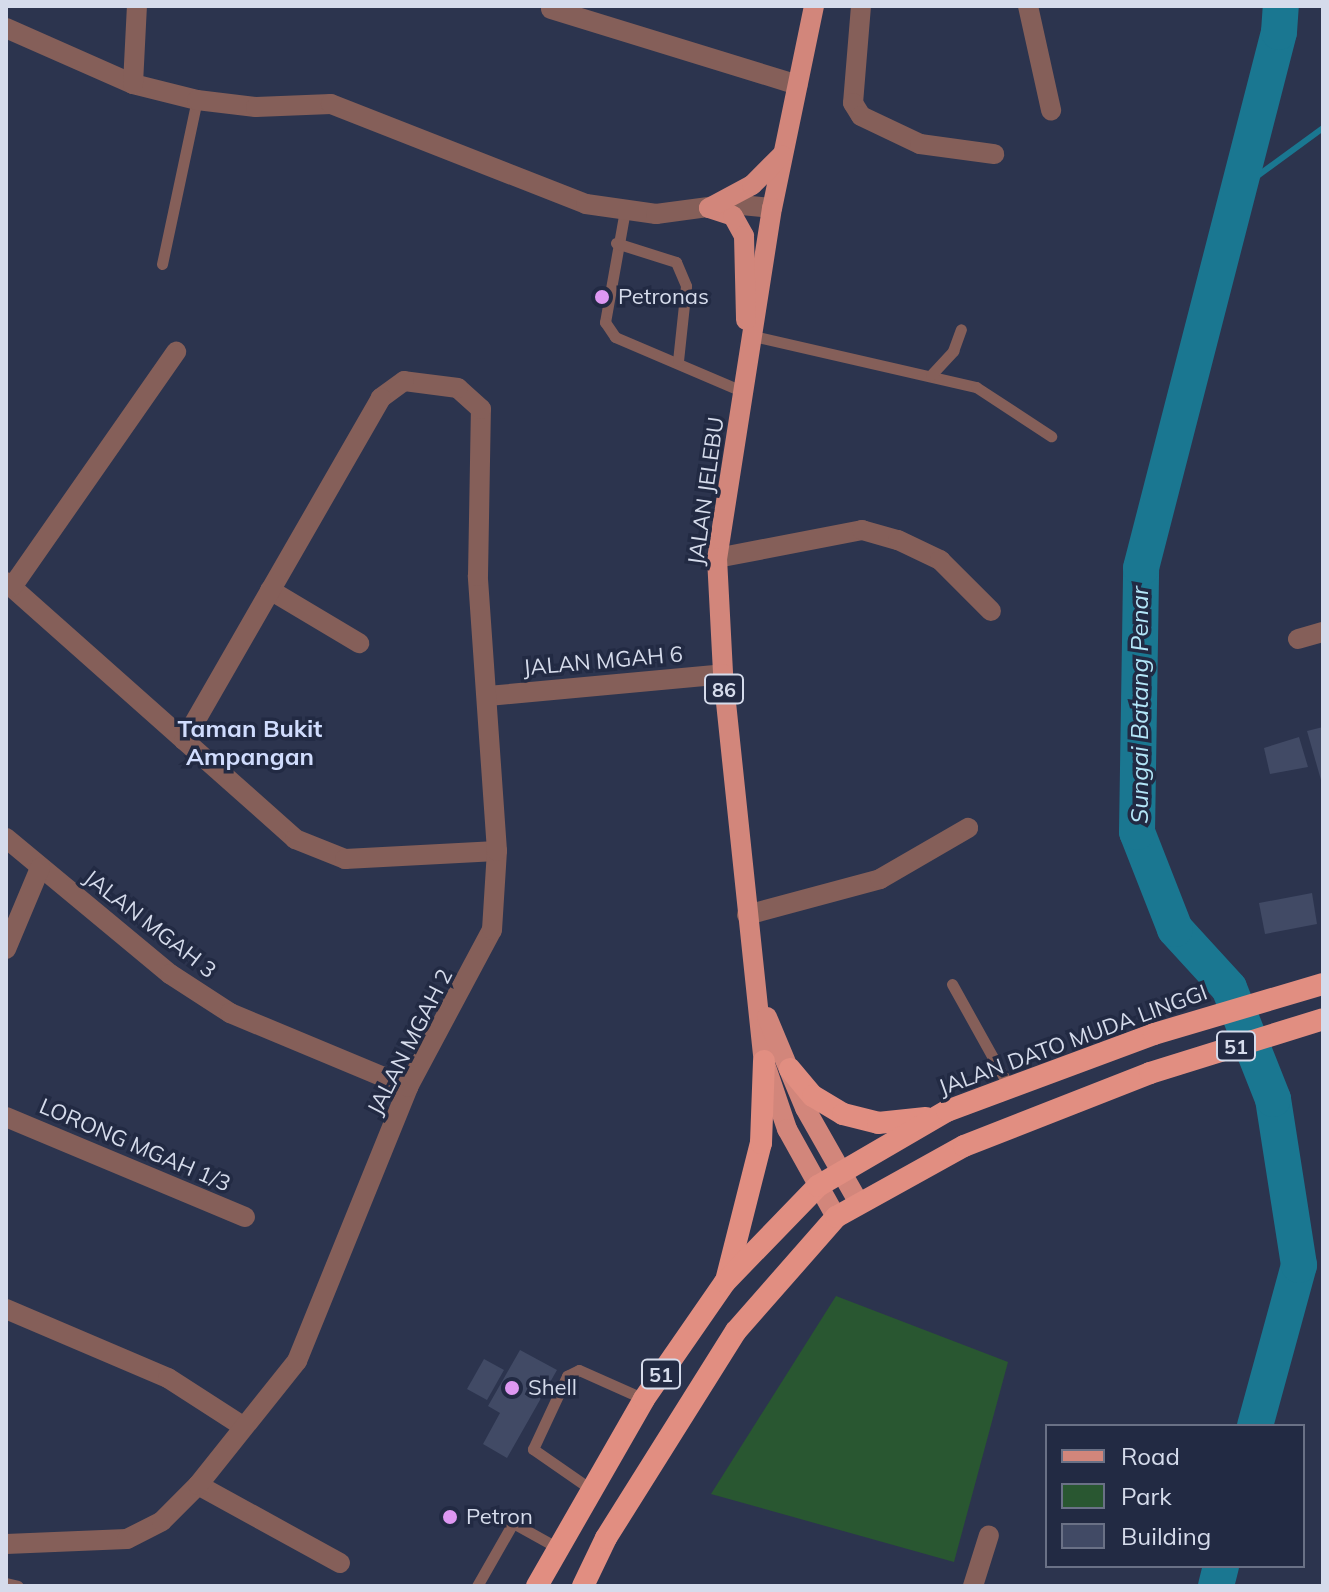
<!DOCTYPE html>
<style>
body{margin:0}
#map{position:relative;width:1329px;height:1592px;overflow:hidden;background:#2c344e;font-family:Mulish,sans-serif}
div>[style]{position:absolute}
.green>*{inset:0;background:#295731}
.stream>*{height:6px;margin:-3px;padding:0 3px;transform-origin:3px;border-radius:3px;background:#1a7791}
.river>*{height:36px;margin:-18px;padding:0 18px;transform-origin:18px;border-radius:18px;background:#1a7791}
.building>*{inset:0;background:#414a65}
.service>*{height:11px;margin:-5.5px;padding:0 5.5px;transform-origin:5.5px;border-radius:5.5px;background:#855f59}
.minor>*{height:20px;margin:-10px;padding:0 10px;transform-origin:10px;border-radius:10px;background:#855f59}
.primary>*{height:20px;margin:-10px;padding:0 10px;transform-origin:10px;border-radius:10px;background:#d2867b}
.trunk>*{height:22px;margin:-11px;padding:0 11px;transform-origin:11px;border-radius:11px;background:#e18e81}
.dots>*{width:22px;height:22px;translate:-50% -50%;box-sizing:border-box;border:4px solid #222a43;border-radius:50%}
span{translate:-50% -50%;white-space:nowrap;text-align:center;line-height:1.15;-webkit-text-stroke:7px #222a43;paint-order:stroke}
.shield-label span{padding:2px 6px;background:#222a43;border:2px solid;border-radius:6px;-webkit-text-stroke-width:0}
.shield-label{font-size:20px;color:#d5dbeb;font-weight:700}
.poi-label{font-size:22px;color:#d5dbeb}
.left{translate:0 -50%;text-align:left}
.street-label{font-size:22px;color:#d5dbeb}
.water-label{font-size:24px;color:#b3e6f8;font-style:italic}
.neighbourhood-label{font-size:24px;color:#d0dcfd;font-weight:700}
.frame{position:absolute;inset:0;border:8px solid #d5dbeb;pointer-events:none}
.legend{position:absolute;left:1045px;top:1424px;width:260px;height:144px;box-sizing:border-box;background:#222a43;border:2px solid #6a7186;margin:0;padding:10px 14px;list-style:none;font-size:24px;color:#d5dbeb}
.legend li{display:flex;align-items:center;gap:16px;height:40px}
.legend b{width:40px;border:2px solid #6a7186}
</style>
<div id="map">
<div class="green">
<div style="clip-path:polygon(836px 1296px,1008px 1362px,954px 1562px,711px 1494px)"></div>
</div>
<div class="stream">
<div style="left:1238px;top:190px;width:105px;rotate:-36.1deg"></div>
</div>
<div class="river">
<div style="left:1255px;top:1426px;width:167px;rotate:-74.7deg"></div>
<div style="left:1299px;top:1265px;width:168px;rotate:-98.9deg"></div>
<div style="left:1273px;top:1099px;width:119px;rotate:-111.6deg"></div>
<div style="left:1229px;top:988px;width:80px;rotate:-132.5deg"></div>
<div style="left:1175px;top:929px;width:104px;rotate:-111.4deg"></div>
<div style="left:1137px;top:832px;width:264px;rotate:-89.1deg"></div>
<div style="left:1141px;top:568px;width:553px;rotate:-75.56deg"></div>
<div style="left:1279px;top:32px;width:26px;rotate:-86deg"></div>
<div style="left:1216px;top:1586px;width:21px;rotate:-76deg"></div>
</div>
<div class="building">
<div style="clip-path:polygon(1323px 727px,1323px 787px,1307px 731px)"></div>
<div style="clip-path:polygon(1299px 737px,1308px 767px,1270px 774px,1264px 748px)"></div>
<div style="clip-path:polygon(1312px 893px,1317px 924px,1265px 934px,1259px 903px)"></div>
<div style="clip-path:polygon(520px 1350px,557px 1370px,507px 1458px,483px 1444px,500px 1413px,488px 1406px)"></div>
<div style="clip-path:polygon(484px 1359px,504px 1370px,487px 1400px,467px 1389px)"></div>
</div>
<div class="service">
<div style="left:625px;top:210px;width:114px;rotate:100.1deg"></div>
<div style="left:605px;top:322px;width:18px;rotate:56deg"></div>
<div style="left:615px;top:337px;width:140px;rotate:23.1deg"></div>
<div style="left:616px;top:243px;width:63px;rotate:17.6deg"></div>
<div style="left:676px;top:262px;width:26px;rotate:67deg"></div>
<div style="left:686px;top:286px;width:75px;rotate:96.1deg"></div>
<div style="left:162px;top:264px;width:168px;rotate:-78deg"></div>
<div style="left:753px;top:336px;width:229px;rotate:12.9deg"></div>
<div style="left:976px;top:387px;width:90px;rotate:33.2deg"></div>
<div style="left:931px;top:375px;width:33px;rotate:-47deg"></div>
<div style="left:953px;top:351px;width:23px;rotate:-70deg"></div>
<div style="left:952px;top:984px;width:119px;rotate:60.9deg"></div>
<div style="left:592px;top:1490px;width:72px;rotate:-145.2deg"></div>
<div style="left:533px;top:1449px;width:81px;rotate:-65deg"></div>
<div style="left:567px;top:1376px;width:13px;rotate:-27deg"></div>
<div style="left:579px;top:1370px;width:71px;rotate:24deg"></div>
<div style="left:6px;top:1583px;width:12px;rotate:14deg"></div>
<div style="left:477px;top:1586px;width:73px;rotate:-60.3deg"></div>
<div style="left:513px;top:1523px;width:51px;rotate:29.1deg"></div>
</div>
<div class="minor">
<div style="left:861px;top:6px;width:97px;rotate:94.7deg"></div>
<div style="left:853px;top:103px;width:15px;rotate:58deg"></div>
<div style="left:861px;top:116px;width:65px;rotate:25.4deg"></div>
<div style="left:920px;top:144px;width:75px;rotate:7.7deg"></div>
<div style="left:1028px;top:6px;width:107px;rotate:77.5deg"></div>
<div style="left:551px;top:9px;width:258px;rotate:17.1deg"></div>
<div style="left:6px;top:28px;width:139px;rotate:23.8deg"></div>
<div style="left:133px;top:84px;width:66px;rotate:14deg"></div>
<div style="left:197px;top:100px;width:59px;rotate:6.8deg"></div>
<div style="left:256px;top:107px;width:75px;rotate:-2.3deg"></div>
<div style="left:331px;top:104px;width:274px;rotate:21.4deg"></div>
<div style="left:586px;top:204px;width:71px;rotate:8.1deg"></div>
<div style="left:656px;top:214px;width:76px;rotate:-7.6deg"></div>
<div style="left:731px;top:204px;width:41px;rotate:5.6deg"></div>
<div style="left:133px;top:84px;width:78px;rotate:-87.1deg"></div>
<div style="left:717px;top:558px;width:148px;rotate:-10.9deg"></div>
<div style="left:862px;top:530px;width:37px;rotate:16deg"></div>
<div style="left:898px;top:540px;width:47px;rotate:25.5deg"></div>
<div style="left:940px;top:560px;width:72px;rotate:45deg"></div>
<div style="left:6px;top:582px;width:387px;rotate:41.6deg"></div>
<div style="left:295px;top:839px;width:54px;rotate:21.8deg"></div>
<div style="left:345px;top:859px;width:152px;rotate:-3deg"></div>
<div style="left:12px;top:587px;width:287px;rotate:-55.1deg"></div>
<div style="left:270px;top:590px;width:104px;rotate:30.8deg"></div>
<div style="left:1298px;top:639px;width:26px;rotate:-16deg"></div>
<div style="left:488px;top:696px;width:236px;rotate:-5.3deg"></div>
<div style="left:6px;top:838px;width:213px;rotate:39.7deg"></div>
<div style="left:170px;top:974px;width:72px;rotate:33deg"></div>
<div style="left:230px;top:1013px;width:193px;rotate:22.6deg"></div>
<div style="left:747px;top:915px;width:138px;rotate:-15.1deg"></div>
<div style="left:880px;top:879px;width:102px;rotate:-30.1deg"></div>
<div style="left:6px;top:949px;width:88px;rotate:-67.2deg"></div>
<div style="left:6px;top:1117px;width:259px;rotate:22.7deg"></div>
<div style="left:6px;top:1309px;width:176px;rotate:23.1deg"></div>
<div style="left:168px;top:1378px;width:90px;rotate:32.8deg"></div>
<div style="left:198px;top:1485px;width:162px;rotate:28.8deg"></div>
<div style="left:6px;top:1544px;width:121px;rotate:-2.4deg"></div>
<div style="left:127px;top:1539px;width:39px;rotate:-27deg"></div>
<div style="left:162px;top:1521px;width:51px;rotate:-45deg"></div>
<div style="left:198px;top:1485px;width:159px;rotate:-51.4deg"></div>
<div style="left:297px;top:1361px;width:296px;rotate:-67.9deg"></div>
<div style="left:408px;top:1087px;width:178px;rotate:-61.9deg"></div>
<div style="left:492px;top:930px;width:79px;rotate:-86.4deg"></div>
<div style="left:497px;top:851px;width:276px;rotate:-94deg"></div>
<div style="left:478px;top:576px;width:167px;rotate:-89deg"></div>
<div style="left:481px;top:409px;width:31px;rotate:-138deg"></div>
<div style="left:458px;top:388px;width:54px;rotate:-172.6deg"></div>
<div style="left:404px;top:381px;width:29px;rotate:144deg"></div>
<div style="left:381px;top:398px;width:395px;rotate:119.9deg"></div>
<div style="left:973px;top:1586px;width:53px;rotate:-72.6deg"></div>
</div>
<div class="primary">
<div style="left:814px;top:6px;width:206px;rotate:101.7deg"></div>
<div style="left:772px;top:208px;width:354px;rotate:98.9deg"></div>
<div style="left:717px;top:558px;width:116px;rotate:87deg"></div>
<div style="left:723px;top:674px;width:389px;rotate:84deg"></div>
<div style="left:764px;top:1061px;width:72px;rotate:71.3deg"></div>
<div style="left:787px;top:1129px;width:101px;rotate:60.9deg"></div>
<div style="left:709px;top:208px;width:25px;rotate:18deg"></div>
<div style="left:733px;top:216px;width:23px;rotate:61deg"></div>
<div style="left:744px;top:236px;width:84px;rotate:88.6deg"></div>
<div style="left:709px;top:208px;width:49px;rotate:-28.1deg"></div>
<div style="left:752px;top:185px;width:42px;rotate:-45deg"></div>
<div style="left:767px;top:1017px;width:99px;rotate:67.3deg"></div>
<div style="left:805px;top:1108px;width:109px;rotate:60.4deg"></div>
</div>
<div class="trunk">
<div style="left:790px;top:1069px;width:35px;rotate:50deg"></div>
<div style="left:813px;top:1096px;width:35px;rotate:31deg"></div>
<div style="left:843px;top:1114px;width:36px;rotate:14deg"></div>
<div style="left:878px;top:1123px;width:48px;rotate:-5.9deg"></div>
<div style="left:727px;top:1277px;width:138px;rotate:-75.8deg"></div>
<div style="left:761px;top:1143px;width:82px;rotate:-87.9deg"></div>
<div style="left:537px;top:1586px;width:215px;rotate:-60.2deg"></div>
<div style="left:644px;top:1399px;width:142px;rotate:-55.3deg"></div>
<div style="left:725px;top:1282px;width:134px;rotate:-45.9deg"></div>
<div style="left:818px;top:1186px;width:149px;rotate:-30.2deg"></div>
<div style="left:947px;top:1111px;width:221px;rotate:-20.4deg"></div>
<div style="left:1154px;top:1034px;width:176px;rotate:-16.5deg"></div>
<div style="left:583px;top:1586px;width:53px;rotate:-64.4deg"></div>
<div style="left:606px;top:1538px;width:244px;rotate:-57.9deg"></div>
<div style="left:736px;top:1331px;width:152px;rotate:-48.7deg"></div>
<div style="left:836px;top:1217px;width:146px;rotate:-29deg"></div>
<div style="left:964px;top:1146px;width:200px;rotate:-21.4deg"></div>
<div style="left:1150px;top:1073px;width:181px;rotate:-17.3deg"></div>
</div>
<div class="dots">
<div style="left:602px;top:297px;background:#de98f2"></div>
<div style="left:512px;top:1388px;background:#de98f2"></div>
<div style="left:450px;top:1517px;background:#de98f2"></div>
</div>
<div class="shield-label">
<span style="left:724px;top:689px">86</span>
<span style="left:1236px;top:1046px">51</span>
<span style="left:661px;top:1374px">51</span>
</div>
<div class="poi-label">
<span class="left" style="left:618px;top:297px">Petronas</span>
<span class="left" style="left:528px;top:1388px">Shell</span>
<span class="left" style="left:466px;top:1517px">Petron</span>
</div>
<div class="street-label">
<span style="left:706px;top:491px;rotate:-82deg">JALAN JELEBU</span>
<span style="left:603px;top:661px;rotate:-5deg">JALAN MGAH 6</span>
<span style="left:150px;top:924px;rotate:38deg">JALAN MGAH 3</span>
<span style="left:1073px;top:1040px;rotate:-20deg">JALAN DATO MUDA LINGGI</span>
<span style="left:410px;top:1042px;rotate:-63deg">JALAN MGAH 2</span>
<span style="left:135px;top:1145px;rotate:23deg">LORONG MGAH 1/3</span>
</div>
<div class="water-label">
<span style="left:1140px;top:705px;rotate:-90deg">Sungai Batang Penar</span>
</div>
<div class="neighbourhood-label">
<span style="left:250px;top:743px">Taman Bukit<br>Ampangan</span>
</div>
<div class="frame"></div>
<ul class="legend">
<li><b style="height:10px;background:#d2867b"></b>Road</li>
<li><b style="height:22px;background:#295731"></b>Park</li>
<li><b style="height:22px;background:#414a65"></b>Building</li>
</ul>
</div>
